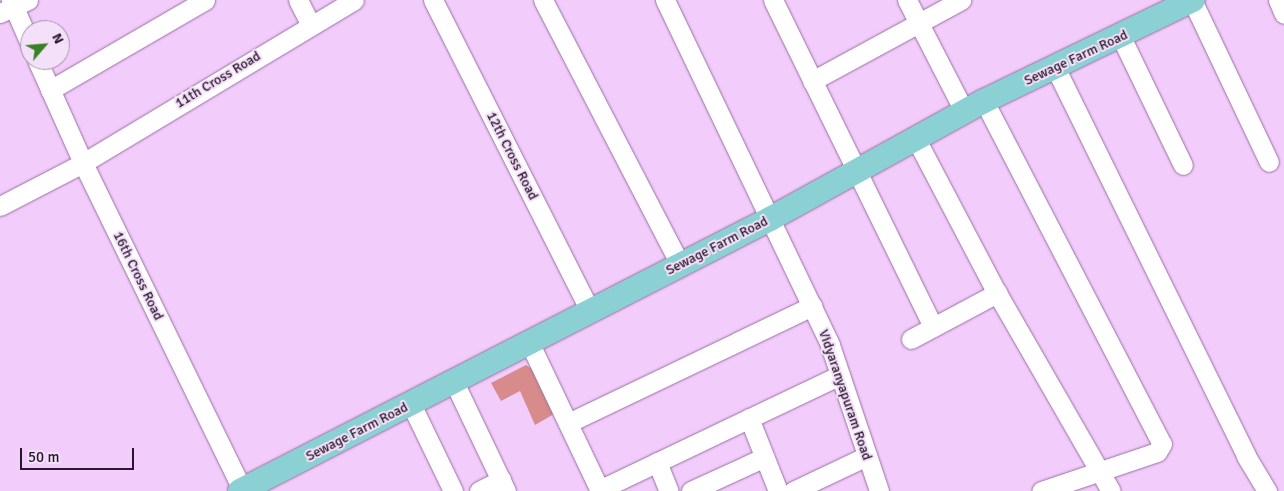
<!DOCTYPE html>
<style>
body{margin:0}
#map{position:relative;width:1284px;height:491px;overflow:hidden;background:#f2ccfb;font-family:Signika,sans-serif}
div>[style]{position:absolute}
.building>*{inset:0;background:#d78b8b}
.roads{filter:drop-shadow(0 0 1px #9a6fa5) drop-shadow(0 0 1px #9a6fa5)}
.minor>*{height:19px;margin:-9.5px;padding:0 9.5px;transform-origin:9.5px;border-radius:9.5px;background:#fff}
.major>*{height:24px;margin:-12px;padding:0 12px;transform-origin:12px;border-radius:12px;background:#8bd0d3}
span{translate:-50% -50%;white-space:nowrap;text-align:center;line-height:1.15;-webkit-text-stroke:4px #f4e1f9;paint-order:stroke}
.street-label{font-size:14px;color:#28172d}
.north{position:absolute;left:20px;top:20px;width:50px;height:50px;box-sizing:border-box;background:#f4e1f9;border:1px solid #a290a7;border-radius:50%;rotate:63deg;font-size:14px;font-weight:700;line-height:20px;text-align:center;color:#28172d}
.north::after{content:'';display:block;margin:auto;width:18px;height:22px;background:#3a8126;clip-path:polygon(50% 0,100% 100%,50% 72%,0 100%)}
.scale{position:absolute;left:20px;top:448px;width:114px;height:22px;box-sizing:border-box;border:2px solid #28172d;border-top:0;padding-left:6px;font-size:15px;line-height:18px;white-space:nowrap;color:#28172d;-webkit-text-stroke:4px #f4e1f9;paint-order:stroke}
</style>
<div id="map">
<div class="building">
<div style="clip-path:polygon(526px 365px,532px 369px,554px 414px,535px 425px,520px 391px,501px 401px,491px 383px)"></div>
</div>
<div class="roads">
<div class="minor">
<div style="left:11px;top:0;width:48px;rotate:66.6deg"></div>
<div style="left:298px;top:0;width:27px;rotate:63deg"></div>
<div style="left:433px;top:0;width:348px;rotate:63.2deg"></div>
<div style="left:543px;top:0;width:297px;rotate:62.6deg"></div>
<div style="left:665px;top:0;width:382px;rotate:64.4deg"></div>
<div style="left:830px;top:345px;width:154px;rotate:71.4deg"></div>
<div style="left:773px;top:0;width:364px;rotate:63.9deg"></div>
<div style="left:907px;top:0;width:127px;rotate:62.8deg"></div>
<div style="left:1192px;top:0;width:179px;rotate:64.6deg"></div>
<div style="left:1278px;top:0;width:15px;rotate:67deg"></div>
<div style="left:0;top:13px;width:31px;rotate:-25deg"></div>
<div style="left:1121px;top:37px;width:142px;rotate:64.2deg"></div>
<div style="left:37px;top:60px;width:113px;rotate:65.9deg"></div>
<div style="left:83px;top:163px;width:365px;rotate:64deg"></div>
<div style="left:1055px;top:67px;width:433px;rotate:63.8deg"></div>
<div style="left:1246px;top:456px;width:41px;rotate:59deg"></div>
<div style="left:812px;top:81px;width:170px;rotate:-28.5deg"></div>
<div style="left:50px;top:90px;width:179px;rotate:-30.1deg"></div>
<div style="left:984px;top:101px;width:386px;rotate:62.6deg"></div>
<div style="left:1162px;top:444px;width:9px;rotate:122deg"></div>
<div style="left:1157px;top:452px;width:122px;rotate:161.4deg"></div>
<div style="left:916px;top:139px;width:174px;rotate:62.3deg"></div>
<div style="left:997px;top:293px;width:228px;rotate:60.1deg"></div>
<div style="left:0;top:206px;width:93px;rotate:-27.4deg"></div>
<div style="left:83px;top:163px;width:316px;rotate:-31deg"></div>
<div style="left:911px;top:339px;width:98px;rotate:-28.1deg"></div>
<div style="left:530px;top:344px;width:163px;rotate:64.5deg"></div>
<div style="left:454px;top:382px;width:121px;rotate:64.5deg"></div>
<div style="left:411px;top:404px;width:97px;rotate:64.2deg"></div>
<div style="left:749px;top:418px;width:79px;rotate:68.3deg"></div>
<div style="left:568px;top:423px;width:271px;rotate:-25.6deg"></div>
<div style="left:657px;top:462px;width:31px;rotate:68deg"></div>
<div style="left:599px;top:490px;width:267px;rotate:-25.5deg"></div>
<div style="left:479px;top:491px;width:25px;rotate:-27deg"></div>
<div style="left:691px;top:491px;width:81px;rotate:-24.7deg"></div>
<div style="left:793px;top:491px;width:82px;rotate:-25.3deg"></div>
</div>
<div class="major">
<div style="left:240px;top:491px;width:596px;rotate:-27.17deg"></div>
<div style="left:770px;top:219px;width:244px;rotate:-28.9deg"></div>
<div style="left:984px;top:101px;width:232px;rotate:-25.8deg"></div>
</div>
</div>
<div class="street-label">
<span style="left:1076px;top:58px;rotate:-25deg">Sewage Farm Road</span>
<span style="left:218px;top:80px;rotate:-31deg">11th Cross Road</span>
<span style="left:512px;top:156px;rotate:63deg">12th Cross Road</span>
<span style="left:717px;top:246px;rotate:-27deg">Sewage Farm Road</span>
<span style="left:138px;top:276px;rotate:64deg">16th Cross Road</span>
<span style="left:845px;top:395px;rotate:71deg">Vidyaranyapuram Road</span>
<span style="left:357px;top:432px;rotate:-27deg">Sewage Farm Road</span>
</div>
<div class="north">N</div>
<div class="scale">50 m</div>
</div>
